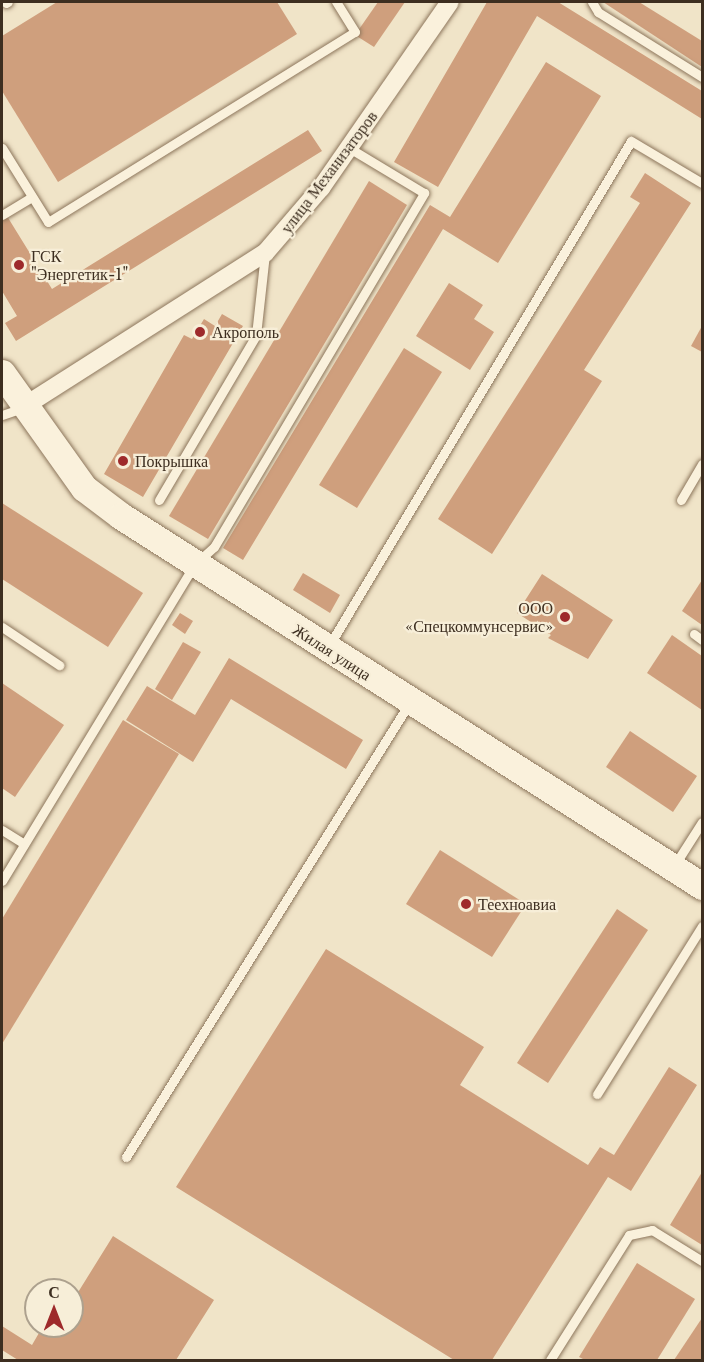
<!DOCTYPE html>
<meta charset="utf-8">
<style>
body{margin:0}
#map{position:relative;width:704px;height:1362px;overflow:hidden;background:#f0e4c8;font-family:"Libre Baskerville",serif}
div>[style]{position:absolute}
.building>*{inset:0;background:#cf9f7d}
.roads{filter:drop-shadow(0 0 2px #8d765c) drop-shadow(0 0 2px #8d765c)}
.lane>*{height:9px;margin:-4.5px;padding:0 4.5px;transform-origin:4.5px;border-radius:4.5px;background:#faf1dc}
.street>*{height:18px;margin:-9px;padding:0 9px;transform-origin:9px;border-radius:9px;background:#faf1dc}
.secondary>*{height:27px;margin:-13.5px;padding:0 13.5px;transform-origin:13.5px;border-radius:13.5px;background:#faf1dc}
.dots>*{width:16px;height:16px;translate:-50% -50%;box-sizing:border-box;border:3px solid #f7eed8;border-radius:50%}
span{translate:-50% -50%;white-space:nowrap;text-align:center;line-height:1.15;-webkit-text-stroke:4.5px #f7eed8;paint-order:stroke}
.street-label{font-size:16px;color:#3d2e20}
.poi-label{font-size:16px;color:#3d2e20}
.left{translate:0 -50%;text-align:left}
.right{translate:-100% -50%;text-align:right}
.frame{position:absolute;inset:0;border:3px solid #3d2e20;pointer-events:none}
.north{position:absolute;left:24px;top:1278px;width:60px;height:60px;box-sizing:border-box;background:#f7eed8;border:2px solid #ada18e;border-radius:50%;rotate:0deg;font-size:16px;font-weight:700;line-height:24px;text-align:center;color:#3d2e20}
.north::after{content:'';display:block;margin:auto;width:21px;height:27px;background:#9e2a2b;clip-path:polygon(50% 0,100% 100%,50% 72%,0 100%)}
</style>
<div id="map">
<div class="building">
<div style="clip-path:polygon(57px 2px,277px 2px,297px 34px,58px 182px,2px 91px,2px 36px)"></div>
<div style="clip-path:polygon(378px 2px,405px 2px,374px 47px,355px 35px)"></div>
<div style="clip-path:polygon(487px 2px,558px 2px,702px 91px,702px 119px,537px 16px,438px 187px,394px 162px)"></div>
<div style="clip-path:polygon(603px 2px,639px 2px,702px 41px,702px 67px)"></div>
<div style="clip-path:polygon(546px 62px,601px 96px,498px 263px,443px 229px,243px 560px,223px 548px,430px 205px,450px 217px)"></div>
<div style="clip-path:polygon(308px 130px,322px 151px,16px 341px,5px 323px,17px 316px,2px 291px,2px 208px,52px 289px)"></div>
<div style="clip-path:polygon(645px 173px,691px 203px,584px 370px,602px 381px,492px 554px,438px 519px,640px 203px,630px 197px)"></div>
<div style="clip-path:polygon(369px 181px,407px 205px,208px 539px,169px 516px)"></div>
<div style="clip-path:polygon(449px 283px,483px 305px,474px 319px,494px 332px,470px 370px,416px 336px)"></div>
<div style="clip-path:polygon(222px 314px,243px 326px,143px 497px,104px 474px,184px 335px,192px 339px,204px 319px,215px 326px)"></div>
<div style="clip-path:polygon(702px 326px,702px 352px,691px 346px)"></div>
<div style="clip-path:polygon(404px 348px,442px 372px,357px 508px,319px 485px)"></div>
<div style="clip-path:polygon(2px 503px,143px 593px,108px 647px,2px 579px)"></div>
<div style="clip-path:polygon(303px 573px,340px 595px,330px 613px,293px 590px)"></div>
<div style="clip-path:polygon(542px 574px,613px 620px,588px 659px,548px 638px,551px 635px,517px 613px)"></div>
<div style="clip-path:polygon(702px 580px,702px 625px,682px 611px)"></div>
<div style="clip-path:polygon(180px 613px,193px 621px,185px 634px,172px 625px)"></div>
<div style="clip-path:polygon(672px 635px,702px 656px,702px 710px,647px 673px)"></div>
<div style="clip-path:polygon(183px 642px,201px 652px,172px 700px,155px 689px)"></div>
<div style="clip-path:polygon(229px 658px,363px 740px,346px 769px,231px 699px,193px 762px,126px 720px,147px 686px,195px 715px)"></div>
<div style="clip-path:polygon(2px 683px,64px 725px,15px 797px,2px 788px)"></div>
<div style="clip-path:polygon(123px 720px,179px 754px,2px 1044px,2px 919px)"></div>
<div style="clip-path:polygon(630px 731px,697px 776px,673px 812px,606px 767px)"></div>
<div style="clip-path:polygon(440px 850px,526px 904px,492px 957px,406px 904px)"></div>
<div style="clip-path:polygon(617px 909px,648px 930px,548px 1083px,517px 1063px)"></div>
<div style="clip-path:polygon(326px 949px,484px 1047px,460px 1085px,588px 1165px,600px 1147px,614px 1155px,669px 1067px,697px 1085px,631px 1191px,608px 1177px,492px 1360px,454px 1360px,176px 1187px)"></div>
<div style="clip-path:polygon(702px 1172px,702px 1245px,670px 1225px)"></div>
<div style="clip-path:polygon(113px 1236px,214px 1300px,176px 1360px,18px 1360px,2px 1350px,2px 1326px,32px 1345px,43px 1326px,72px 1326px,72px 1302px)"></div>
<div style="clip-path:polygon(637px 1263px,695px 1299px,657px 1360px,585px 1360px,579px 1357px)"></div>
<div style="clip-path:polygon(702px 1318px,702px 1360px,674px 1360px)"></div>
</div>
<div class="roads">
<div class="lane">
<div style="left:592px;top:2px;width:12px;rotate:59deg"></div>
<div style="left:598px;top:12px;width:123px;rotate:32deg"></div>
<div style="left:6px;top:3px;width:2px;rotate:-27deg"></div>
<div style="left:2px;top:148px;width:87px;rotate:58.1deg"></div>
<div style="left:48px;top:222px;width:361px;rotate:-31.8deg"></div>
<div style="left:355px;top:32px;width:36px;rotate:-122deg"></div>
<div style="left:2px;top:215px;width:35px;rotate:-31deg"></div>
<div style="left:2px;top:415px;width:21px;rotate:-19deg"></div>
<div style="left:159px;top:500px;width:191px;rotate:-59.5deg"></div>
<div style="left:256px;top:335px;width:82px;rotate:-83.7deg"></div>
<div style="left:681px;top:500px;width:42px;rotate:-59.7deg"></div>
<div style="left:2px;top:627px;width:69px;rotate:33.7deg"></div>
<div style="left:694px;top:634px;width:10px;rotate:37deg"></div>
<div style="left:330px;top:644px;width:586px;rotate:-59.1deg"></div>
<div style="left:631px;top:141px;width:82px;rotate:30.6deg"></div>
<div style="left:2px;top:830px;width:26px;rotate:32deg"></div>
<div style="left:674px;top:866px;width:52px;rotate:-57.5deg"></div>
<div style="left:2px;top:881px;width:371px;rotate:-58.7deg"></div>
<div style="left:195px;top:564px;width:25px;rotate:-42deg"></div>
<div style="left:214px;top:547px;width:412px;rotate:-59.3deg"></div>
<div style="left:424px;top:193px;width:87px;rotate:-149deg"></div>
<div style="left:597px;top:1094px;width:198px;rotate:-58deg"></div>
<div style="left:126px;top:1157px;width:536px;rotate:-58.03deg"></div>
<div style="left:550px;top:1360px;width:148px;rotate:-57.7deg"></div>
<div style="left:629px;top:1235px;width:24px;rotate:-12deg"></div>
<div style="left:652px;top:1230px;width:59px;rotate:31.8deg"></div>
</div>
<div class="street">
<div style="left:23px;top:407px;width:287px;rotate:-32.5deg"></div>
<div style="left:265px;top:253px;width:86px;rotate:-49.3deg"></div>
<div style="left:321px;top:188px;width:226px;rotate:-55.3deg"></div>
</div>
<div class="secondary">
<div style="left:2px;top:373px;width:141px;rotate:54.5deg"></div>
<div style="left:84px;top:488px;width:46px;rotate:37.1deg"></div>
<div style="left:121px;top:516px;width:689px;rotate:32.49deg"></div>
</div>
</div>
<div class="dots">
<div style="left:19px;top:265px;background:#9e2a2b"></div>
<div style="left:200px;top:332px;background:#9e2a2b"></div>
<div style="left:123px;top:461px;background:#9e2a2b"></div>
<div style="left:565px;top:617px;background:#9e2a2b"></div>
<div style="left:466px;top:904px;background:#9e2a2b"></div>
</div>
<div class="street-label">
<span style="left:329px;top:172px;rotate:-53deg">улица Механизаторов</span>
<span style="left:332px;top:652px;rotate:33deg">Жилая улица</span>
</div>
<div class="poi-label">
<span class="left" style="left:31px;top:265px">ГСК<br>"Энергетик-1"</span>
<span class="left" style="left:212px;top:332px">Акрополь</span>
<span class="left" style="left:135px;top:461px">Покрышка</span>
<span class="right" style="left:553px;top:617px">ООО<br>«Спецкоммунсервис»</span>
<span class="left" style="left:478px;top:904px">Теехноавиа</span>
</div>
<div class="frame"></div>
<div class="north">С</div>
</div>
